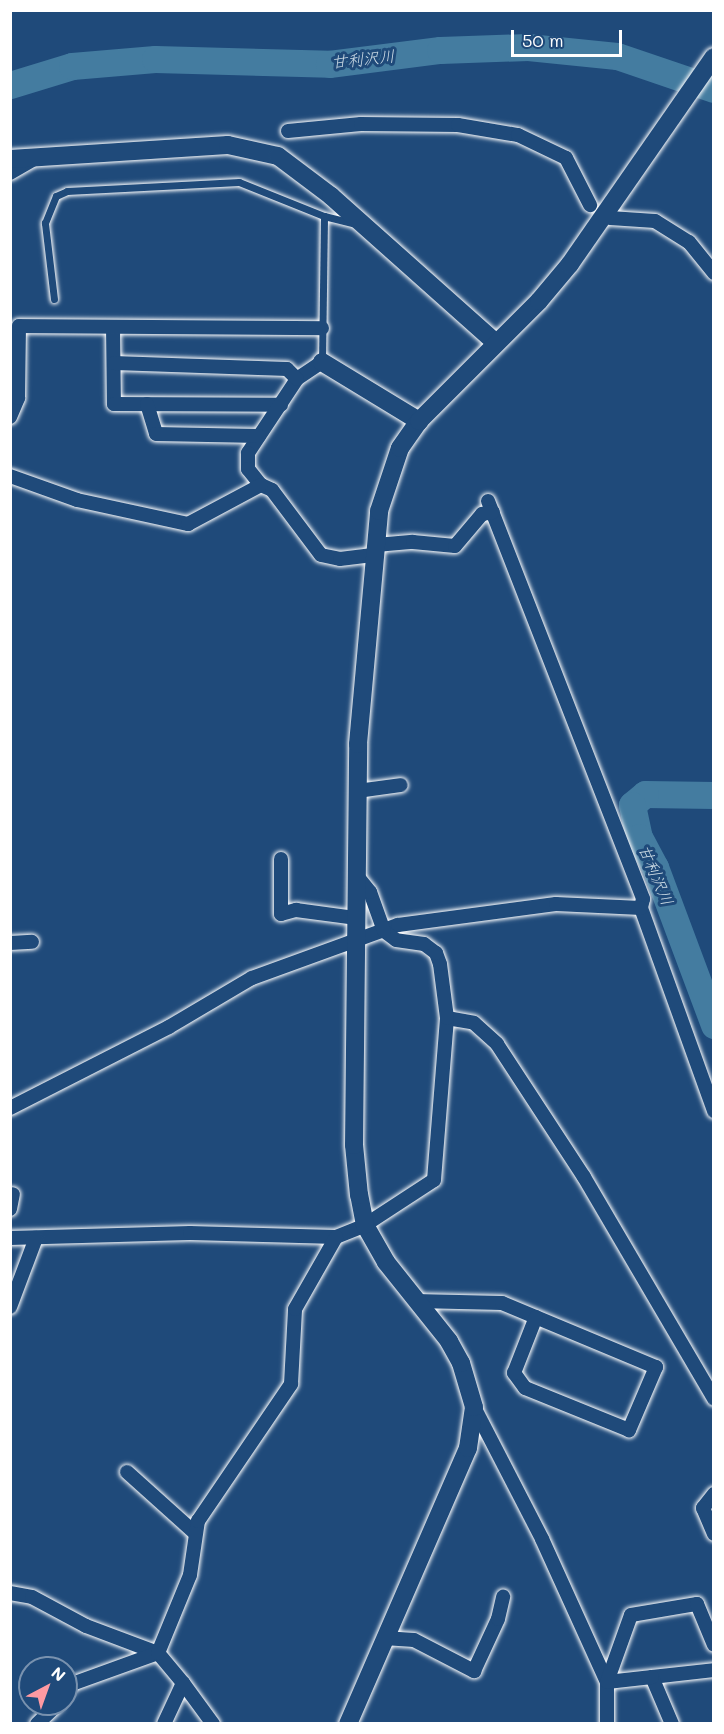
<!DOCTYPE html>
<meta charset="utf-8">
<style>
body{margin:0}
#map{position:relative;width:724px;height:1734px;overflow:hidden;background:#1f4a7a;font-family:Mali,"Klee One",sans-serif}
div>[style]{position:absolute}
.river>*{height:27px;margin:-13.5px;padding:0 13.5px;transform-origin:13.5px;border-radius:13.5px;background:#447ca0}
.roads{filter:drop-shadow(0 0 2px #fff) drop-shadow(0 0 2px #fff)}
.service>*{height:7px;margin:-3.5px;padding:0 3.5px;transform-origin:3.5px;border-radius:3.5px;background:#1f4a7a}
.minor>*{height:14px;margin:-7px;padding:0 7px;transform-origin:7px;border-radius:7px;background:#1f4a7a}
.tertiary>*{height:18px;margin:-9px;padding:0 9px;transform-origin:9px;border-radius:9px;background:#1f4a7a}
span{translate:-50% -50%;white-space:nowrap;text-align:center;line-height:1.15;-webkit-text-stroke:6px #1f4a7a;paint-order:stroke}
.water-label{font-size:16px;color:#d0dee7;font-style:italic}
.frame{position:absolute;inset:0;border:12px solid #fff;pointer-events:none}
.north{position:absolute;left:18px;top:1656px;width:60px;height:60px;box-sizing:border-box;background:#1f4a7a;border:2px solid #7992af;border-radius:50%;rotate:41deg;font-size:16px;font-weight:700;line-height:24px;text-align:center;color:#fff}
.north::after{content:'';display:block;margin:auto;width:21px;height:27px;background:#ff9aa2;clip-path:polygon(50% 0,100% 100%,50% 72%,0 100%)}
.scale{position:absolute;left:511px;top:30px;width:111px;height:27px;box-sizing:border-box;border:3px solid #fff;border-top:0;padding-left:8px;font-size:18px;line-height:21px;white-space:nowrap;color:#fff;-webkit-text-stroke:4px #1f4a7a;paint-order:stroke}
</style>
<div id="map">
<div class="river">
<div style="left:10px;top:85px;width:65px;rotate:-17deg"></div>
<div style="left:72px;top:66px;width:83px;rotate:-4.8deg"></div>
<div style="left:155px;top:59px;width:174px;rotate:1.6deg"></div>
<div style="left:329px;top:64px;width:112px;rotate:-7.2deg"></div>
<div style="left:440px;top:50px;width:88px;rotate:-2deg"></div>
<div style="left:528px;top:47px;width:89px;rotate:5.8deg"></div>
<div style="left:617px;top:56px;width:102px;rotate:18.8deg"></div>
<div style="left:714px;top:795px;width:69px;rotate:-179.2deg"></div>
<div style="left:645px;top:794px;width:17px;rotate:140deg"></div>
<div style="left:632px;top:805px;width:33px;rotate:78deg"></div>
<div style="left:639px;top:837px;width:34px;rotate:62deg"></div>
<div style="left:655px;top:867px;width:169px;rotate:69.5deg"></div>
</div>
<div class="roads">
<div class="service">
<div style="left:54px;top:299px;width:77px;rotate:-96.8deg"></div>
<div style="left:45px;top:223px;width:29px;rotate:-68deg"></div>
<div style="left:56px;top:196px;width:12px;rotate:-24deg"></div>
<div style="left:67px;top:191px;width:172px;rotate:-3deg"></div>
<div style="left:239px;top:182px;width:92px;rotate:21.8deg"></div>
<div style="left:324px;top:216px;width:30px;rotate:14deg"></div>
<div style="left:322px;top:362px;width:146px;rotate:-89.2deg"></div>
</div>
<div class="minor">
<div style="left:288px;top:131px;width:73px;rotate:-5.5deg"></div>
<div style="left:361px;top:124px;width:97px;rotate:0.6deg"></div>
<div style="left:458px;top:125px;width:61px;rotate:9.5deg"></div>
<div style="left:518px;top:135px;width:53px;rotate:25.6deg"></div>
<div style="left:566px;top:158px;width:53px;rotate:62.9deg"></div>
<div style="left:10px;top:173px;width:28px;rotate:-30deg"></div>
<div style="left:610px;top:218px;width:45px;rotate:3.8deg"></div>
<div style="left:655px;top:221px;width:40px;rotate:32deg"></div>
<div style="left:689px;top:242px;width:40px;rotate:51deg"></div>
<div style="left:113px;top:327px;width:77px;rotate:89.3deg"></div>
<div style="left:114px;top:404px;width:167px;rotate:0.3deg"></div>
<div style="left:322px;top:362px;width:30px;rotate:146deg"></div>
<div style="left:297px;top:379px;width:89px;rotate:123.5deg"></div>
<div style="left:248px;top:453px;width:16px;rotate:90deg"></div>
<div style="left:248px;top:469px;width:21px;rotate:51deg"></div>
<div style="left:261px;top:485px;width:12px;rotate:24deg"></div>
<div style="left:272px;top:490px;width:81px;rotate:53deg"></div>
<div style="left:321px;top:555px;width:19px;rotate:12deg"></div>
<div style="left:340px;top:559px;width:35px;rotate:-7deg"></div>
<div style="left:114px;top:363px;width:173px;rotate:2deg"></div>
<div style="left:287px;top:369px;width:14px;rotate:45deg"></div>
<div style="left:147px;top:404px;width:31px;rotate:73deg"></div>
<div style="left:156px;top:434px;width:103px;rotate:1.1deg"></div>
<div style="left:10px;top:417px;width:21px;rotate:-67deg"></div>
<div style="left:18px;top:398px;width:72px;rotate:-89.2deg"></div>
<div style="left:19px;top:326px;width:303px;rotate:0.4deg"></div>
<div style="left:10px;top:476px;width:71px;rotate:19.7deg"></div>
<div style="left:77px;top:500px;width:114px;rotate:12.2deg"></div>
<div style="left:188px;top:524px;width:83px;rotate:-28.1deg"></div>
<div style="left:488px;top:501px;width:427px;rotate:68.7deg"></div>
<div style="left:643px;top:899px;width:9px;rotate:103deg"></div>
<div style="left:641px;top:908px;width:216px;rotate:70.2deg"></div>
<div style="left:376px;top:545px;width:37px;rotate:-5deg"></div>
<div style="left:413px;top:542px;width:42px;rotate:5.4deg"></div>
<div style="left:455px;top:546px;width:42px;rotate:-49.8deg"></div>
<div style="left:482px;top:514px;width:11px;rotate:-10deg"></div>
<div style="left:357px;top:791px;width:44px;rotate:-7.8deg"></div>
<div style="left:281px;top:859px;width:55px;rotate:90deg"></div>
<div style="left:281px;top:914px;width:16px;rotate:-15deg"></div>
<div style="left:296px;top:910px;width:61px;rotate:7.6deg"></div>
<div style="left:10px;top:943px;width:22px;rotate:-3deg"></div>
<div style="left:447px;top:1018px;width:27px;rotate:10deg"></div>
<div style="left:474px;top:1023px;width:31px;rotate:42deg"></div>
<div style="left:497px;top:1044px;width:159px;rotate:56.8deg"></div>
<div style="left:584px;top:1177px;width:257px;rotate:59.6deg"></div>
<div style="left:10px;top:1108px;width:178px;rotate:-27deg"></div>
<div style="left:169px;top:1027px;width:96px;rotate:-30.6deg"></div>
<div style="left:252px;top:978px;width:155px;rotate:-20deg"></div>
<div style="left:398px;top:925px;width:159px;rotate:-7.6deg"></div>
<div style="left:556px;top:904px;width:85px;rotate:2.7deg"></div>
<div style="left:10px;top:1209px;width:15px;rotate:-79deg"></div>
<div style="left:10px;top:1238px;width:180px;rotate:-1.6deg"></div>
<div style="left:190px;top:1233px;width:146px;rotate:1.6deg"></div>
<div style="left:336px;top:1237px;width:31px;rotate:-22deg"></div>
<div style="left:365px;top:1225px;width:82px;rotate:-33.1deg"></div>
<div style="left:434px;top:1180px;width:163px;rotate:-85.4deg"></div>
<div style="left:447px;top:1018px;width:54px;rotate:-97.4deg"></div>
<div style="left:440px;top:964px;width:12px;rotate:-110deg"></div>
<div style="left:436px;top:953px;width:15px;rotate:-143deg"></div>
<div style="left:424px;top:944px;width:28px;rotate:-172deg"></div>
<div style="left:396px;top:940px;width:15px;rotate:-143deg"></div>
<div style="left:384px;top:931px;width:41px;rotate:-109.7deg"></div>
<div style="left:370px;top:892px;width:22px;rotate:-129deg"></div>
<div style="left:416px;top:1301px;width:86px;rotate:1.3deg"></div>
<div style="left:502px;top:1303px;width:167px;rotate:22.6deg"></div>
<div style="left:656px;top:1367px;width:69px;rotate:113.2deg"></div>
<div style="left:629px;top:1430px;width:112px;rotate:-158deg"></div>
<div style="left:525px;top:1388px;width:19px;rotate:-126deg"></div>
<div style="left:514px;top:1373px;width:60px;rotate:-68.6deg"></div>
<div style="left:10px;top:1307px;width:74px;rotate:-69.4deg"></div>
<div style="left:474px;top:1407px;width:148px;rotate:62.7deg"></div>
<div style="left:542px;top:1539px;width:157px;rotate:65.6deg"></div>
<div style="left:607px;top:1682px;width:42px;rotate:90deg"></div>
<div style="left:127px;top:1472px;width:91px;rotate:41.9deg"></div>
<div style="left:714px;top:1494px;width:18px;rotate:128deg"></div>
<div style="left:703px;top:1508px;width:28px;rotate:67deg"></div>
<div style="left:10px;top:1593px;width:22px;rotate:10deg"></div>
<div style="left:32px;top:1597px;width:61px;rotate:28.2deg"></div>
<div style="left:86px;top:1626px;width:77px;rotate:20.6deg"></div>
<div style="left:158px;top:1653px;width:39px;rotate:50deg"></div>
<div style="left:183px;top:1683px;width:45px;rotate:114.9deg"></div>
<div style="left:384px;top:1638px;width:30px;rotate:4deg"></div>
<div style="left:414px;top:1640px;width:68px;rotate:27.3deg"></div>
<div style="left:474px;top:1671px;width:57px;rotate:-65.2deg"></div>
<div style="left:498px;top:1619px;width:23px;rotate:-77deg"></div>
<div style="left:652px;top:1677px;width:62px;rotate:-6.4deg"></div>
<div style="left:183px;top:1683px;width:51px;rotate:53.8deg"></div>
<div style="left:66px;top:1692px;width:10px;rotate:-53deg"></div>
<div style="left:72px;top:1684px;width:91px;rotate:-19.8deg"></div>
<div style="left:158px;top:1653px;width:84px;rotate:-67.7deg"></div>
<div style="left:190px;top:1575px;width:55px;rotate:-81.6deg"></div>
<div style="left:198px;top:1521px;width:166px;rotate:-55.8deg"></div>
<div style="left:291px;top:1384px;width:75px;rotate:-86.9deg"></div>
<div style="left:295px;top:1309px;width:83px;rotate:-60.3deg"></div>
<div style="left:37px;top:1724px;width:29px;rotate:-44deg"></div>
<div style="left:672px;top:1724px;width:51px;rotate:-113.1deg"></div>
<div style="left:652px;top:1677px;width:45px;rotate:173.7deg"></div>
<div style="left:607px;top:1682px;width:71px;rotate:-70.3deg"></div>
<div style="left:631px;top:1615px;width:67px;rotate:-9.5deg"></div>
<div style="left:697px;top:1604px;width:44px;rotate:67.5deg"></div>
</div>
<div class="tertiary">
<div style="left:10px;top:159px;width:218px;rotate:-3.7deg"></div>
<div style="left:228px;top:145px;width:51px;rotate:12.4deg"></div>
<div style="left:278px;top:156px;width:66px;rotate:37deg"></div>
<div style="left:331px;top:196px;width:221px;rotate:41.7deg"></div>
<div style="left:322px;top:362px;width:114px;rotate:31.3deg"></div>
<div style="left:348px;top:1724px;width:301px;rotate:-66.5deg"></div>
<div style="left:468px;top:1448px;width:41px;rotate:-81.7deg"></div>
<div style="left:474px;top:1407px;width:46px;rotate:-106.5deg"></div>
<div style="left:461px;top:1363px;width:25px;rotate:-119deg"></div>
<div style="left:449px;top:1341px;width:101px;rotate:-128.6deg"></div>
<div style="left:386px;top:1262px;width:43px;rotate:-119.6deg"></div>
<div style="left:365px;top:1225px;width:31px;rotate:-101deg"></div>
<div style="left:359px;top:1195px;width:50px;rotate:-95.7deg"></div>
<div style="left:354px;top:1145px;width:401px;rotate:-89.4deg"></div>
<div style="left:358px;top:744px;width:234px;rotate:-84.8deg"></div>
<div style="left:379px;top:511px;width:66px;rotate:-71.6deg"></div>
<div style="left:400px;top:448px;width:33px;rotate:-55deg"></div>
<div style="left:419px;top:421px;width:170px;rotate:-45deg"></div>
<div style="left:539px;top:301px;width:48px;rotate:-50deg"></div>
<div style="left:570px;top:264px;width:252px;rotate:-55.2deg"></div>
</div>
</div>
<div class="water-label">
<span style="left:363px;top:59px;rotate:-6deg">甘利沢川</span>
<span style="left:656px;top:875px;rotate:67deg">甘利沢川</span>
</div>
<div class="frame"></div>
<div class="north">N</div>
<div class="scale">50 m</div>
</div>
